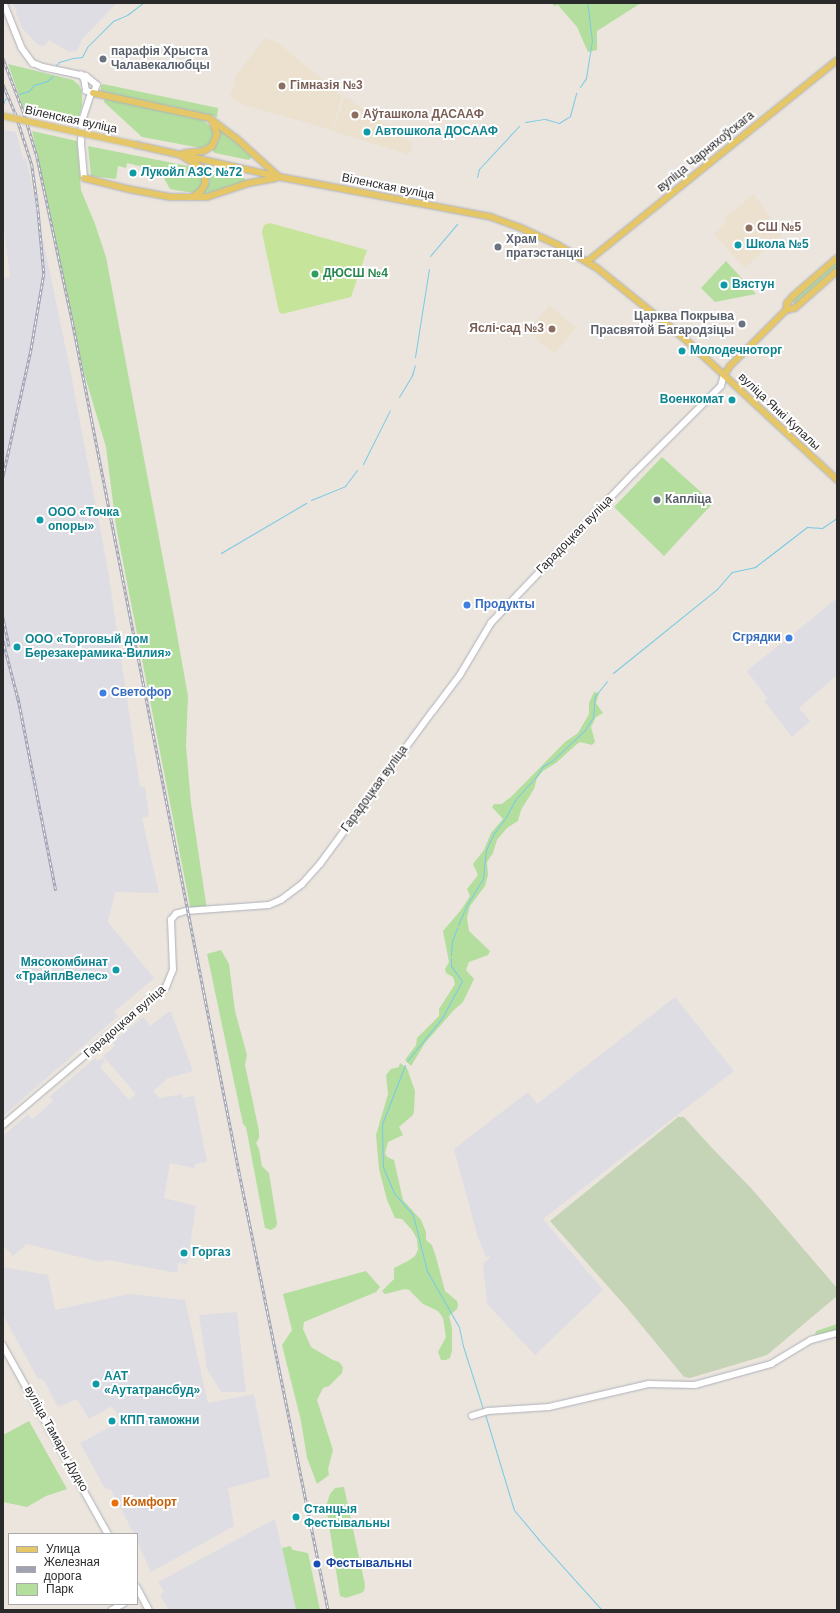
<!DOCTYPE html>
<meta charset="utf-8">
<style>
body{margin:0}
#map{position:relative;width:840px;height:1613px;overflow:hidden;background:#ebe5dd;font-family:Helvetica,sans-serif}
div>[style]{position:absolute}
.industrial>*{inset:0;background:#dfdde4}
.education>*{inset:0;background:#ebe1ce}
.green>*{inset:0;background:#b4de9e}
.cemetery>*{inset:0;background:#c5d4b6}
.pitch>*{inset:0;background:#c6e49a}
.stream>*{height:1px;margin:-0.5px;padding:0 0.5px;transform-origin:0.5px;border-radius:0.5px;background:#78cae5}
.roads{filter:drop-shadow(0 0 1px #aeb0ba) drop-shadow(0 0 1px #aeb0ba)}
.secondary>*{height:5.5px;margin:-2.75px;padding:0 2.75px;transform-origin:2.75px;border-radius:2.75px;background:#fff}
.primary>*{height:6px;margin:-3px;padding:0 3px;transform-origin:3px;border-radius:3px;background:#e6c767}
.rail>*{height:2.5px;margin-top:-1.25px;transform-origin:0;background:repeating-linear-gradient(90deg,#fff 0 3px,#a0a3b3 0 6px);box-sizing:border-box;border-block:1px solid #a0a3b3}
.bridges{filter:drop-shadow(0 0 1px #c3c3c3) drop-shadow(0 0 1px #c3c3c3)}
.primary-bridge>*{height:6px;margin:-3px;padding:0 3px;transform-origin:3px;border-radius:3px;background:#e6c767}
.dots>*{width:11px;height:11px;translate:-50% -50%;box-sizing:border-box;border:2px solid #fff;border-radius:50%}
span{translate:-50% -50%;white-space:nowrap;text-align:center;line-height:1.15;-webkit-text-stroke:4px #fff;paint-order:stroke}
.worship-label{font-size:12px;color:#5b616d;font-weight:700}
.left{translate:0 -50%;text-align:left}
.right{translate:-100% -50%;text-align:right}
.education-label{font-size:12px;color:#785e54;font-weight:700}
.street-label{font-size:12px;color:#2a2a2a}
.culture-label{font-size:12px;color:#0d838f;font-weight:700}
.leisure-label{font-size:12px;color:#27864d;font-weight:700}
.shop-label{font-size:12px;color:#366cbe;font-weight:700}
.food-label{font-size:12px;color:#c56008;font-weight:700}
.transit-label{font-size:12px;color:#164399;font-weight:700}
.frame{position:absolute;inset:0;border:4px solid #2a2a2a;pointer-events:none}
.legend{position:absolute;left:8px;top:1533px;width:130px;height:72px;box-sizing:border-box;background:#fff;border:1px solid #aaa;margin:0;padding:5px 7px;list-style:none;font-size:12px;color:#2a2a2a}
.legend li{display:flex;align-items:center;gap:8px;height:20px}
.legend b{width:20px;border:1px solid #aaa}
</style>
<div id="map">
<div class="industrial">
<div style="clip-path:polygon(12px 3px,117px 3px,82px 39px,77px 51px,69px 52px,49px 40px,44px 46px,37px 44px,23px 29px,16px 14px,17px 11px)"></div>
<div style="clip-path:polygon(3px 130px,16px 132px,23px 159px,26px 158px,70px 369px,108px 570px,140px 787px,145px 787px,149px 816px,142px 818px,159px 893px,115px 892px,108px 922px,154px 978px,114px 1012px,118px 1016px,3px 1116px,3px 278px,10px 277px,3px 221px)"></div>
<div style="clip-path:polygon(837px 598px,837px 675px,799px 708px,810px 721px,792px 737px,764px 701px,767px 698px,747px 671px,784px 641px,783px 640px,790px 633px,792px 635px)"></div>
<div style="clip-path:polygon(675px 997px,734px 1071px,543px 1219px,603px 1290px,535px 1355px,487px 1304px,483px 1264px,491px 1256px,486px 1257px,478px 1238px,454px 1149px,528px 1092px,537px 1104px)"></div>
<div style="clip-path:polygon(168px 1012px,171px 1012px,193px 1071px,168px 1078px,153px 1091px,160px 1098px,182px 1094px,183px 1098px,194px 1096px,207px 1162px,195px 1164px,195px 1168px,170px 1163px,164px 1198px,196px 1206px,187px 1264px,178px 1263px,177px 1273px,108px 1260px,100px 1262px,27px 1244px,13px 1256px,3px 1245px,3px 1136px,28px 1114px,32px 1119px,53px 1101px,49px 1097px,95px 1058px,98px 1061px,103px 1058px,105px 1061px,100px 1067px,129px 1100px,136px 1094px,103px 1056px,115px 1046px,113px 1042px,143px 1017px,150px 1026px)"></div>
<div style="clip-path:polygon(3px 1267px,48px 1275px,55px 1310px,129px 1294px,185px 1300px,208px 1403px,254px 1394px,270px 1477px,228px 1488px,234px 1526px,151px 1572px,137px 1541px,137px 1534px,134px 1534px,111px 1490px,104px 1487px,80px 1443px,121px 1421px,112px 1406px,89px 1419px,77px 1399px,58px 1407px,45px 1382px,40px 1378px,38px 1379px,3px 1315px)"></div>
<div style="clip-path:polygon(237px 1312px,246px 1392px,221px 1392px,207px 1369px,199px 1315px)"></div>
<div style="clip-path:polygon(275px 1519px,296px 1610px,169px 1610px,160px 1595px,164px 1592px,158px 1582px)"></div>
</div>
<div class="education">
<div style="clip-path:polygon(265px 38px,277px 42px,342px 96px,332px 130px,241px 104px,230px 97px,236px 76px)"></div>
<div style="clip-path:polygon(344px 97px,349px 99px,412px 143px,411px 151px,407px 154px,333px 131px)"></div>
<div style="clip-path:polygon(754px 194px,782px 235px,745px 268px,714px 234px,726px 222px,726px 217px)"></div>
<div style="clip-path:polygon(550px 305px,576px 328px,554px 354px,528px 331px)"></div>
</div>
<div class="green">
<div style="clip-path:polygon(552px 3px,641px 3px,597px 31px,597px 50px,588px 52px,577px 27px,558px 5px,554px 6px)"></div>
<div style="clip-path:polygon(8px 64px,73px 80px,79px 85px,82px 92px,82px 106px,77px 124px,25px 113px)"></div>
<div style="clip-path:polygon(103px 84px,218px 108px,217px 117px,101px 92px,101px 85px)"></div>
<div style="clip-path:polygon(105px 98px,203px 120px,211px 127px,213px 132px,212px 140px,209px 144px,201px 148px,142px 137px,104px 102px)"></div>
<div style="clip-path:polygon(218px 126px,252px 157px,249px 160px,215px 153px,212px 150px,219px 140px,220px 135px)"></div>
<div style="clip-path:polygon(32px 131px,77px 141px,81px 190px,95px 224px,106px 257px,173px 612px,188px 696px,186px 746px,191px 803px,207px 910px,191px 911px,116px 526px,106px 447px,84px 373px)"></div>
<div style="clip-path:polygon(88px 146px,193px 167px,202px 173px,203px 183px,200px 188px,194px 193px,175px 190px,170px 189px,160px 171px,127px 163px,126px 168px,118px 166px,116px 179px,91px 176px)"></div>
<div style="clip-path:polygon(210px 169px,243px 175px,246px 181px,206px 194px,204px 193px,209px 182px,207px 170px)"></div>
<div style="clip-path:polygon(726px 261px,756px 294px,715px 302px,701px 288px)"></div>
<div style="clip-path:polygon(837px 261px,837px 269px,796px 305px,791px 300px)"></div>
<div style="clip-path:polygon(662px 457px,713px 503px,664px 556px,614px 507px)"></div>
<div style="clip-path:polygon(594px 692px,599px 693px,596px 703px,603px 713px,596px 717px,591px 727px,595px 742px,592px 745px,580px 742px,577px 744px,556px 763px,543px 771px,537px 778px,534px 789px,521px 810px,518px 821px,507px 828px,497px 840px,493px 853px,487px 862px,488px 875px,485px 886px,470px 906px,467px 918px,469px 931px,490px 951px,488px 955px,469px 962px,466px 970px,474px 979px,463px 1002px,454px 1010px,425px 1043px,411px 1066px,405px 1060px,416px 1045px,417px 1038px,439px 1016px,439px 1009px,455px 984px,453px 977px,446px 973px,445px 969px,449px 962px,443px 931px,461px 910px,470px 896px,467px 889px,478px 875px,473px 864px,484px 850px,491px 833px,503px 819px,492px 807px,494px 804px,502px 804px,512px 796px,565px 742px,578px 733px,589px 714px,589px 703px)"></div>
<div style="clip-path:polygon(221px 950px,229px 964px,235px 1011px,247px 1055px,245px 1065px,259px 1131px,259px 1138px,256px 1143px,259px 1149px,262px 1166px,269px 1173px,277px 1223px,276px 1227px,271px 1230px,265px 1228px,246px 1127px,243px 1124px,207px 954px)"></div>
<div style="clip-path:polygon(400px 1063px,407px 1068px,415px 1091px,414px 1112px,413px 1115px,399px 1127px,403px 1135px,388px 1142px,385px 1153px,387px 1157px,394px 1160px,403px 1200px,421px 1220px,426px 1232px,426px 1240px,432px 1245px,436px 1257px,445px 1291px,457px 1301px,458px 1305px,457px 1309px,449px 1316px,452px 1328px,452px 1350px,450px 1358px,446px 1360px,441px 1360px,438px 1352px,446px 1337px,443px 1318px,438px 1311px,423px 1304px,409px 1290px,405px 1289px,385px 1294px,382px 1291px,394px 1279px,394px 1268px,408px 1261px,415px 1256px,418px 1250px,417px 1239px,412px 1230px,402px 1219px,395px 1218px,387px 1200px,379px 1169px,376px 1135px,388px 1094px,386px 1075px,391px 1069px,399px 1067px)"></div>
<div style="clip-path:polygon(366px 1271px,380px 1287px,376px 1292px,304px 1322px,303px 1329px,311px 1347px,333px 1360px,339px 1362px,343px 1367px,342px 1373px,329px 1386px,323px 1388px,317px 1400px,333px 1450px,328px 1469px,329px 1475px,317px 1484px,307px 1458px,301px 1421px,282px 1345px,292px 1330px,283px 1294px)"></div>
<div style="clip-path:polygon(837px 1324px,837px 1330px,815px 1335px,816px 1331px)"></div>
<div style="clip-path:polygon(29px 1421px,67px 1489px,46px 1496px,27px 1507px,3px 1502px,3px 1435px)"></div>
<div style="clip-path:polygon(344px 1487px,365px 1585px,364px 1591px,361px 1593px,346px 1598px,340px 1596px,327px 1512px,327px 1503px,330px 1494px,335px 1488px)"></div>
<div style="clip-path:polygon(290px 1546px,293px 1550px,308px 1553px,320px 1610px,296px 1610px,282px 1548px)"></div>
</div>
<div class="cemetery">
<div style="clip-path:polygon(678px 1117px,684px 1117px,712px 1148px,751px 1188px,837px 1288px,837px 1296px,767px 1355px,690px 1378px,684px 1377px,627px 1308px,550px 1221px)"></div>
</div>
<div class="pitch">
<div style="clip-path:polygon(270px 223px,367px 250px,351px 297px,282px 314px,279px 312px,262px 232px,264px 225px)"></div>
</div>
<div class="stream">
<div style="left:56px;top:65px;width:4px;rotate:-45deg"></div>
<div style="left:59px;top:62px;width:15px;rotate:-16deg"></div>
<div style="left:73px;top:58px;width:9px;rotate:-6deg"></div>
<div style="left:82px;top:57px;width:11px;rotate:-63deg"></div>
<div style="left:87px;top:47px;width:37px;rotate:-45deg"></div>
<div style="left:113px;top:21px;width:15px;rotate:-23deg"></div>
<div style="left:127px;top:15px;width:20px;rotate:-37deg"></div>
<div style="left:580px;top:87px;width:11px;rotate:-56deg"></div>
<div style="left:586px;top:78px;width:37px;rotate:-81deg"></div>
<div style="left:592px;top:41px;width:38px;rotate:-97deg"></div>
<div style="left:19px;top:94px;width:10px;rotate:-17deg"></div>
<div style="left:29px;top:91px;width:8px;rotate:-50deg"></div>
<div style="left:34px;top:85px;width:14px;rotate:-17deg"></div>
<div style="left:47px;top:81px;width:8px;rotate:-40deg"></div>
<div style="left:3px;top:104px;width:5px;rotate:-68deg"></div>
<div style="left:5px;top:99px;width:2px;rotate:-27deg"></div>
<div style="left:525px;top:122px;width:20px;rotate:-9deg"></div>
<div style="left:545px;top:119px;width:15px;rotate:16deg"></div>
<div style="left:559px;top:123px;width:13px;rotate:-32deg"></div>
<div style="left:570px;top:116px;width:24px;rotate:-75deg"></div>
<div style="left:477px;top:177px;width:8px;rotate:-76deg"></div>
<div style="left:479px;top:169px;width:59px;rotate:-47.1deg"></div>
<div style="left:430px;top:256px;width:42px;rotate:-49.8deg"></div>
<div style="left:415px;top:357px;width:89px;rotate:-81deg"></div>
<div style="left:399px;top:397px;width:26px;rotate:-59deg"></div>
<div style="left:412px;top:375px;width:10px;rotate:-73deg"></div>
<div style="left:363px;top:464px;width:60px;rotate:-63.4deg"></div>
<div style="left:311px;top:500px;width:37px;rotate:-22deg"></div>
<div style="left:345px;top:486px;width:20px;rotate:-53deg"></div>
<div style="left:221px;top:553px;width:99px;rotate:-30.5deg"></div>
<div style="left:613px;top:673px;width:134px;rotate:-38.9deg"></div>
<div style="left:717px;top:589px;width:23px;rotate:-49deg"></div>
<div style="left:732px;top:572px;width:24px;rotate:-12deg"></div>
<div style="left:755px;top:567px;width:66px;rotate:-37.6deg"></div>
<div style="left:807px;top:527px;width:15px;rotate:4deg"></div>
<div style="left:822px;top:528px;width:18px;rotate:-34deg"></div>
<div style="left:458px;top:925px;width:22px;rotate:-66deg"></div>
<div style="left:467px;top:905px;width:31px;rotate:-59deg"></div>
<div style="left:483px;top:878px;width:28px;rotate:-84deg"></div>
<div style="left:486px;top:850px;width:19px;rotate:-65deg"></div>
<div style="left:494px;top:833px;width:20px;rotate:-53deg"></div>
<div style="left:506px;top:817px;width:19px;rotate:-62deg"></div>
<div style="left:515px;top:800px;width:31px;rotate:-48deg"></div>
<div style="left:536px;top:777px;width:13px;rotate:-58deg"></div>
<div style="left:543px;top:766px;width:10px;rotate:-29deg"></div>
<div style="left:552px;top:761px;width:45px;rotate:-43.2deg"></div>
<div style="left:585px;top:730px;width:15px;rotate:-58deg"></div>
<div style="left:593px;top:717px;width:21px;rotate:-85deg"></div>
<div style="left:595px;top:696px;width:19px;rotate:-51deg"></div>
<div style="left:451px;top:955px;width:14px;rotate:-86deg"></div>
<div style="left:452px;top:941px;width:14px;rotate:-69deg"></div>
<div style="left:407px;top:1061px;width:55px;rotate:-50.9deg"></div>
<div style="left:442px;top:1018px;width:42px;rotate:-61.6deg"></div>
<div style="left:462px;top:981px;width:19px;rotate:-126deg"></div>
<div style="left:451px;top:966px;width:8px;rotate:-90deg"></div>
<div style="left:405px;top:1065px;width:63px;rotate:111.3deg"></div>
<div style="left:382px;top:1124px;width:43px;rotate:88.7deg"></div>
<div style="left:383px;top:1167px;width:28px;rotate:67deg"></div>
<div style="left:394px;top:1193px;width:29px;rotate:49deg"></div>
<div style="left:413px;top:1215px;width:58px;rotate:76deg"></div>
<div style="left:427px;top:1271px;width:64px;rotate:60.3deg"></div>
<div style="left:459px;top:1327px;width:19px;rotate:78deg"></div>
<div style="left:463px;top:1346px;width:66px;rotate:72.4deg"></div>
<div style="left:485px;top:1414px;width:100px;rotate:73.2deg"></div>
<div style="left:514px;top:1510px;width:38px;rotate:50deg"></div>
<div style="left:538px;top:1539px;width:96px;rotate:48deg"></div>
</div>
<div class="roads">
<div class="secondary">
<div style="left:4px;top:3px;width:48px;rotate:68.2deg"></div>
<div style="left:22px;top:48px;width:19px;rotate:54deg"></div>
<div style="left:33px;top:63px;width:11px;rotate:22deg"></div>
<div style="left:43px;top:67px;width:39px;rotate:12deg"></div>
<div style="left:81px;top:75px;width:5px;rotate:11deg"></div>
<div style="left:86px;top:76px;width:14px;rotate:39deg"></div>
<div style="left:97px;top:85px;width:7px;rotate:106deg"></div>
<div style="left:95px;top:92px;width:4px;rotate:166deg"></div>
<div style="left:91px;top:93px;width:5px;rotate:-158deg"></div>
<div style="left:86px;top:91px;width:12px;rotate:-99deg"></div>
<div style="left:84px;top:79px;width:5px;rotate:-127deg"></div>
<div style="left:84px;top:178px;width:34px;rotate:-95deg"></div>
<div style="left:81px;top:144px;width:23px;rotate:-88deg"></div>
<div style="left:82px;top:121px;width:29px;rotate:-72deg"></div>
<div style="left:3px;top:1125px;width:214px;rotate:-40.3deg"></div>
<div style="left:166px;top:987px;width:18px;rotate:-68deg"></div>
<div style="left:173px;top:970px;width:50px;rotate:-92.3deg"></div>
<div style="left:171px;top:920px;width:8px;rotate:-50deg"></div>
<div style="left:176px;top:914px;width:10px;rotate:-17deg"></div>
<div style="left:186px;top:911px;width:83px;rotate:-4.1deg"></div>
<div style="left:269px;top:905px;width:13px;rotate:-23deg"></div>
<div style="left:281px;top:900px;width:26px;rotate:-37deg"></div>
<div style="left:302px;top:884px;width:27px;rotate:-48deg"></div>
<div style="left:320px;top:864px;width:190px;rotate:-53.6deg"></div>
<div style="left:433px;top:711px;width:45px;rotate:-53.1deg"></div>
<div style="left:460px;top:675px;width:61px;rotate:-59.2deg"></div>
<div style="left:491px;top:623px;width:206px;rotate:-46.4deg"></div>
<div style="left:633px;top:474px;width:124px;rotate:-45deg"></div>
<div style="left:721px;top:386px;width:11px;rotate:-75deg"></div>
<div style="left:3px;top:1345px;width:216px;rotate:60.9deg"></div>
<div style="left:472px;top:1416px;width:17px;rotate:-17deg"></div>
<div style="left:488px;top:1411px;width:61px;rotate:-3.8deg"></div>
<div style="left:549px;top:1407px;width:103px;rotate:-13deg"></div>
<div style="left:649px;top:1384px;width:46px;rotate:1.2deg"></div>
<div style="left:695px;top:1385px;width:79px;rotate:-15.4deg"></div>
<div style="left:771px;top:1364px;width:47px;rotate:-31deg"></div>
<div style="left:811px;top:1340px;width:27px;rotate:-15deg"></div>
<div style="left:137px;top:1587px;width:26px;rotate:62deg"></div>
<div style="left:112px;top:1610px;width:13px;rotate:-29deg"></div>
</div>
<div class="primary">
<div style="left:93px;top:93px;width:119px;rotate:12.2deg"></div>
<div style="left:209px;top:118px;width:34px;rotate:37deg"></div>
<div style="left:236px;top:138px;width:57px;rotate:42.1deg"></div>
<div style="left:137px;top:145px;width:147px;rotate:12.6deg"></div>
<div style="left:280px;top:177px;width:215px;rotate:10.7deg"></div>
<div style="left:491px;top:217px;width:30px;rotate:20deg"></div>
<div style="left:519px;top:227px;width:43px;rotate:24.8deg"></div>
<div style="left:558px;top:245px;width:45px;rotate:30.5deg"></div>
<div style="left:597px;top:268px;width:113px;rotate:38.9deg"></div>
<div style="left:685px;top:339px;width:207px;rotate:42.8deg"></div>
<div style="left:184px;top:153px;width:20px;rotate:-6deg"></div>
<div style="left:204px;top:151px;width:9px;rotate:-32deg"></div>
<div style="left:212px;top:146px;width:13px;rotate:-67deg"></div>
<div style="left:217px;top:134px;width:14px;rotate:-111deg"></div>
<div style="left:182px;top:156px;width:23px;rotate:31deg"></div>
<div style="left:202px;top:168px;width:7px;rotate:63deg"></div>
<div style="left:205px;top:174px;width:10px;rotate:90deg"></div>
<div style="left:205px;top:184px;width:8px;rotate:120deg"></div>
<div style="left:201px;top:191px;width:10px;rotate:143deg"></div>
<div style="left:84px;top:178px;width:45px;rotate:14deg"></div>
<div style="left:128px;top:189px;width:43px;rotate:10.8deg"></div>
<div style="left:170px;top:197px;width:37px"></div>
<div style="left:207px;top:197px;width:44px;rotate:-18.4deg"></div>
<div style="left:249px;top:183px;width:27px;rotate:-10deg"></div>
<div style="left:588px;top:261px;width:320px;rotate:-38.9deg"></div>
<div style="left:786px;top:310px;width:7px;rotate:-82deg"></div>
<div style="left:787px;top:303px;width:9px;rotate:-49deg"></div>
<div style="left:793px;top:296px;width:58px;rotate:-40.8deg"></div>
<div style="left:724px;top:375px;width:11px;rotate:-56deg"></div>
<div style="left:730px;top:366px;width:79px;rotate:-45deg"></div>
<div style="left:786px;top:310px;width:9px;rotate:-13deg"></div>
<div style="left:795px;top:308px;width:56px;rotate:-41.4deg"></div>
</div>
</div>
<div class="rail">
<div style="left:3px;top:58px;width:59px;rotate:69.1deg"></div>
<div style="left:24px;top:113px;width:45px;rotate:73.2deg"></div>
<div style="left:37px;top:156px;width:172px;rotate:77.9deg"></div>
<div style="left:73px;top:324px;width:868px;rotate:78.91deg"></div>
<div style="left:240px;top:1176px;width:443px;rotate:78.5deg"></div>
<div style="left:3px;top:84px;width:30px;rotate:67deg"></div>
<div style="left:15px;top:112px;width:56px;rotate:72.2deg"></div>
<div style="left:32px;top:165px;width:43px;rotate:82.1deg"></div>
<div style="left:38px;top:208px;width:66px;rotate:84.8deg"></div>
<div style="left:44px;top:274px;width:78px;rotate:99.6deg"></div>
<div style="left:31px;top:351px;width:129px;rotate:102.5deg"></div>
<div style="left:3px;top:617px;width:30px;rotate:78deg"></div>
<div style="left:3px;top:640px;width:64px;rotate:75.5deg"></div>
<div style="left:18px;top:697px;width:197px;rotate:78.9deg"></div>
</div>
<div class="bridges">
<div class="primary-bridge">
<div style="left:3px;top:116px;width:137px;rotate:12.2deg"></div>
</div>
</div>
<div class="dots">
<div style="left:103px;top:59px;background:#6b7280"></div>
<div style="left:282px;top:86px;background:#8d6e63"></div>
<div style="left:355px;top:115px;background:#8d6e63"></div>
<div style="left:367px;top:132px;background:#0f9aa8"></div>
<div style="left:133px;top:173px;background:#0f9aa8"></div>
<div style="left:749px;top:228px;background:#8d6e63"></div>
<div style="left:738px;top:245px;background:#0f9aa8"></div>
<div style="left:498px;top:247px;background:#6b7280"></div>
<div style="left:315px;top:274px;background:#2e9e5b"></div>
<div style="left:724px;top:285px;background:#0f9aa8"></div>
<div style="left:742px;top:324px;background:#6b7280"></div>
<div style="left:552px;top:329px;background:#8d6e63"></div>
<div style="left:682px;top:351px;background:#0f9aa8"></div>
<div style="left:732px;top:400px;background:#0f9aa8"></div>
<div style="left:657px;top:500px;background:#6b7280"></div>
<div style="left:40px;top:520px;background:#0f9aa8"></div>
<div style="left:467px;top:605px;background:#3f7fe0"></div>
<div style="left:789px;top:638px;background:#3f7fe0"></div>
<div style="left:17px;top:647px;background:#0f9aa8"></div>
<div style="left:103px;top:693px;background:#3f7fe0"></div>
<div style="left:116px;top:970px;background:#0f9aa8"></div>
<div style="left:184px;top:1253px;background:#0f9aa8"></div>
<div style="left:96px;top:1384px;background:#0f9aa8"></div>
<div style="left:112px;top:1421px;background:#0f9aa8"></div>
<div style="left:115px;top:1503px;background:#e8710a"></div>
<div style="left:296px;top:1517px;background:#0f9aa8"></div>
<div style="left:317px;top:1564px;background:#1a4fb4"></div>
</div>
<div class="worship-label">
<span class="left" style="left:111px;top:59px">парафія Хрыста<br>Чалавекалюбцы</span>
<span class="left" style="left:506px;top:247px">Храм<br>пратэстанцкі</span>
<span class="right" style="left:734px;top:324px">Царква Покрыва<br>Прасвятой Багародзіцы</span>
<span class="left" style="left:665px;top:500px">Капліца</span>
</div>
<div class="education-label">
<span class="left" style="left:290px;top:86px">Гімназія №3</span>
<span class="left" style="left:363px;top:115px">Аўташкола ДАСААФ</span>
<span class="left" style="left:757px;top:228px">СШ №5</span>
<span class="right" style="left:544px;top:329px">Яслі-сад №3</span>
</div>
<div class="street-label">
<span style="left:71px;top:120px;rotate:12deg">Віленская вуліца</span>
<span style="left:706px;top:152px;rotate:-39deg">вуліца Чарняхоўскага</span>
<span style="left:388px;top:187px;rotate:11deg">Віленская вуліца</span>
<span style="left:779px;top:412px;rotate:43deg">вуліца Янкі Купалы</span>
<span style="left:575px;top:535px;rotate:-46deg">Гарадоцкая вуліца</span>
<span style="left:375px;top:789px;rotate:-54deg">Гарадоцкая вуліца</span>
<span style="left:125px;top:1022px;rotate:-41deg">Гарадоцкая вуліца</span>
<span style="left:56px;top:1439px;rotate:61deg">вуліца Тамары Дудко</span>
</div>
<div class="culture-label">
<span class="left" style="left:375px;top:132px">Автошкола ДОСААФ</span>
<span class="left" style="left:141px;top:173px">Лукойл АЗС №72</span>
<span class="left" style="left:746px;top:245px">Школа №5</span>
<span class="left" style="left:732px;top:285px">Вястун</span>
<span class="left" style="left:690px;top:351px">Молодечноторг</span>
<span class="right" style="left:724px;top:400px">Военкомат</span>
<span class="left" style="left:48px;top:520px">ООО «Точка<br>опоры»</span>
<span class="left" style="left:25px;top:647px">ООО «Торговый дом<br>Березакерамика-Вилия»</span>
<span class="right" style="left:108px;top:970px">Мясокомбинат<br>«ТрайплВелес»</span>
<span class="left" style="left:192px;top:1253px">Горгаз</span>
<span class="left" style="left:104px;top:1384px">ААТ<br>«Аутатрансбуд»</span>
<span class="left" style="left:120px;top:1421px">КПП таможни</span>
<span class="left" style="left:304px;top:1517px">Станцыя<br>Фестывальны</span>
</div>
<div class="leisure-label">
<span class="left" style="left:323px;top:274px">ДЮСШ №4</span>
</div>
<div class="shop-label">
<span class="left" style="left:475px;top:605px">Продукты</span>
<span class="right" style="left:781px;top:638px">Сгрядки</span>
<span class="left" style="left:111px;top:693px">Светофор</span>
</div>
<div class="food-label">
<span class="left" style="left:123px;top:1503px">Комфорт</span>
</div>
<div class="transit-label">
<span class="left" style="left:326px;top:1564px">Фестывальны</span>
</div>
<div class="frame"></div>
<ul class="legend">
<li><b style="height:5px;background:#e6c767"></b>Улица</li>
<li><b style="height:5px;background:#a0a3b3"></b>Железная дорога</li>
<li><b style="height:11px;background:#b4de9e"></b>Парк</li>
</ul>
</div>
